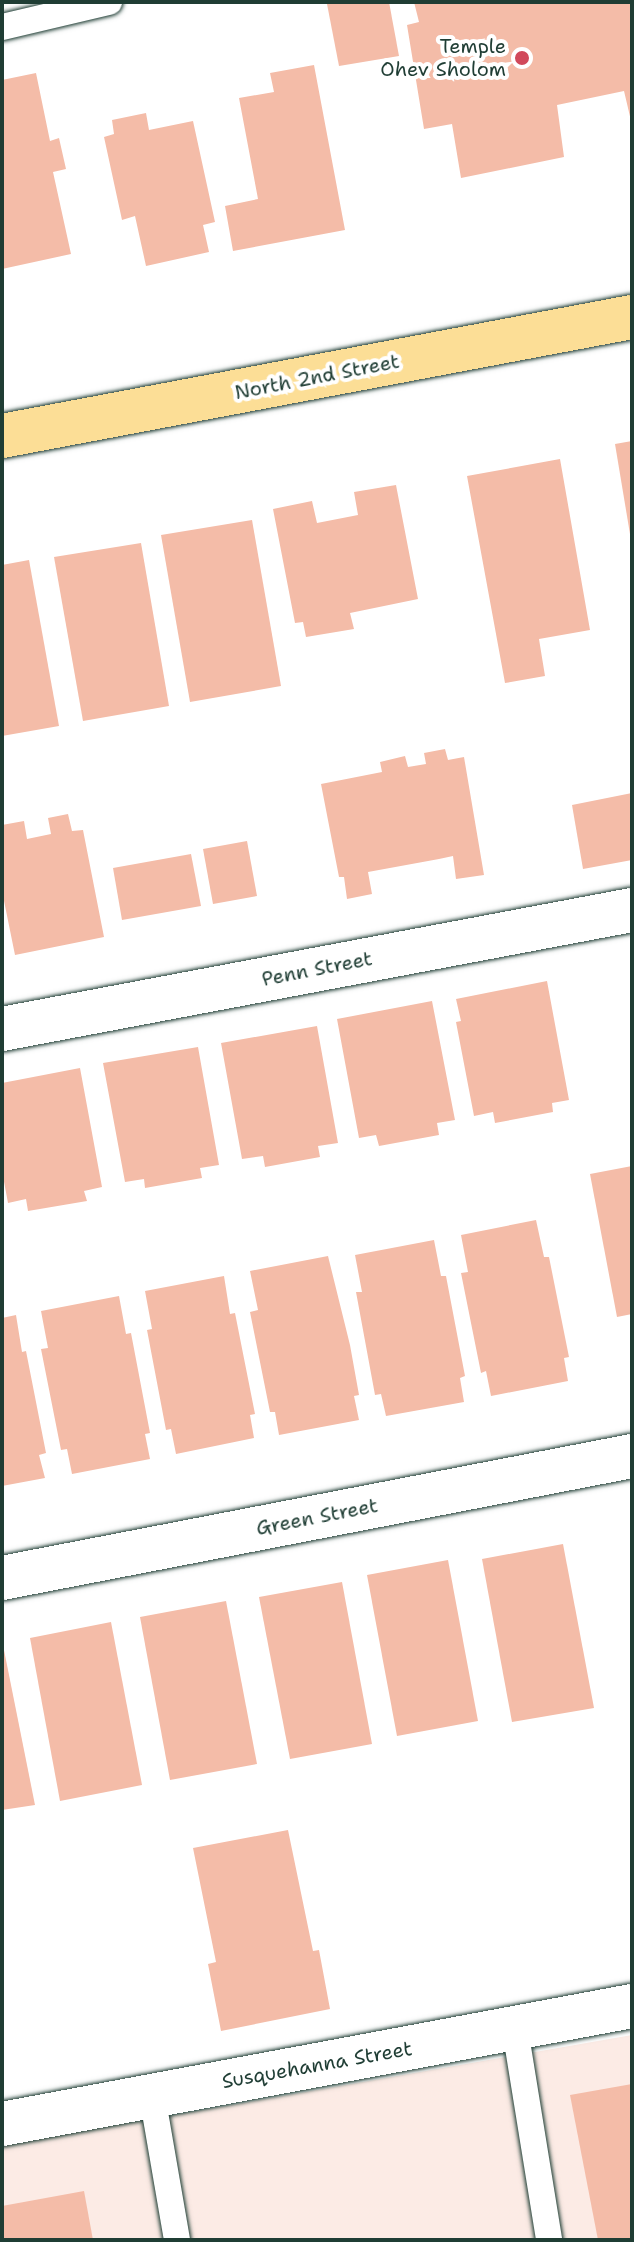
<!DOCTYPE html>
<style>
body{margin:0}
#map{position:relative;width:634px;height:2242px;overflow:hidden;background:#fff;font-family:"Shantell Sans",sans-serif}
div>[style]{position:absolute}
.built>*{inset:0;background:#fcebe5}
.building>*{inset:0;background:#f4bca8}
.roads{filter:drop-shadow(0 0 2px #1f3d34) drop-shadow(0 0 2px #1f3d34)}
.service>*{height:26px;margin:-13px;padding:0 13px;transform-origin:13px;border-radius:13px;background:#fff}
.minor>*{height:44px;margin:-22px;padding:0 22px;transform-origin:22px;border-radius:22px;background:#fff}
.primary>*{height:44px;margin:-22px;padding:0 22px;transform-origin:22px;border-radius:22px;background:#fcde96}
.dots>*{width:22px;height:22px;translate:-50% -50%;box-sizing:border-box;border:4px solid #fff;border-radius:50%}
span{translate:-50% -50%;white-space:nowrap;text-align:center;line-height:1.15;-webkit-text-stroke:8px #fff;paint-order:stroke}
.poi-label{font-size:20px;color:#1f3d34}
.right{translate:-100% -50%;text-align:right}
.street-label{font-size:20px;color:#1f3d34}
.frame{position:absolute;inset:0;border:4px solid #1f3d34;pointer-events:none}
</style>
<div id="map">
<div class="built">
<div style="clip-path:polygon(632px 2035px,632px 2240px,2px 2240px,2px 2145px)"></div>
</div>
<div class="building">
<div style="clip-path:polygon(340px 2px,389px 2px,399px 56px,339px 66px,327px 4px)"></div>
<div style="clip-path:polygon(414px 2px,632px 2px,632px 125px,624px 91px,557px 105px,564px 157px,461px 178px,452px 124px,424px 129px,407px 25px,419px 22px)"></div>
<div style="clip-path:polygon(314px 65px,345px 230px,233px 251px,225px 206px,258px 199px,239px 98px,274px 92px,270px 73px)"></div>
<div style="clip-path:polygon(36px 73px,50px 141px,59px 138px,66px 169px,53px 172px,71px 254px,2px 269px,2px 80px)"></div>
<div style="clip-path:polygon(146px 113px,149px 130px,193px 121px,215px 222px,203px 225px,209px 252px,146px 266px,135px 216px,122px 220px,104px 137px,114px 134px,112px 120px)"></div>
<div style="clip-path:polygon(632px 441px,632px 534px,630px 534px,615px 444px)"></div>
<div style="clip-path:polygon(560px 459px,590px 630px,539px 639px,545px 676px,505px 683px,467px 476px)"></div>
<div style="clip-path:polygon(396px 485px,418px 599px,350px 613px,354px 629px,306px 637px,303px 622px,295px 623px,273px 509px,312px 501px,317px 523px,358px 515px,354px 492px)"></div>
<div style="clip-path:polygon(252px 520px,281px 686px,190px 702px,161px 535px)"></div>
<div style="clip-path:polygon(141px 543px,169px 706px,83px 721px,54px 557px)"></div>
<div style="clip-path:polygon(29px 560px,59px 726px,2px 736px,2px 565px)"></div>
<div style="clip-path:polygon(445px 749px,448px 760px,464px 757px,484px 875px,456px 879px,453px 856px,439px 859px,368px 872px,372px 894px,347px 899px,344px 877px,339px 877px,321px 784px,382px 772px,380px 762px,405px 756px,408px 767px,426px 764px,424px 753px)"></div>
<div style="clip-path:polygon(632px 793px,632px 860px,583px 869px,572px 805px)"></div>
<div style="clip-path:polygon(68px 814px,72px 831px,83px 830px,104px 937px,15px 955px,2px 891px,2px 825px,24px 821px,27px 839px,51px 834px,48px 818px)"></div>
<div style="clip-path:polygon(247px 841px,257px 896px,213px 904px,203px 849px)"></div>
<div style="clip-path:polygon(191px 854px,201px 906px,122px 920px,113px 868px)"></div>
<div style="clip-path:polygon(547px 981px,569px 1100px,552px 1103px,553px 1112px,495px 1123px,493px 1112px,474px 1116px,456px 1022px,461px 1021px,456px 999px)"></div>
<div style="clip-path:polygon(432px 1001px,455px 1120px,437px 1123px,439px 1135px,379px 1146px,376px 1135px,359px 1138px,337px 1019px)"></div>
<div style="clip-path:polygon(317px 1026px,338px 1143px,318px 1146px,320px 1157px,265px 1167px,263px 1156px,242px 1159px,221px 1043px)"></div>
<div style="clip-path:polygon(198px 1047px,219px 1165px,200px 1168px,202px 1178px,145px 1188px,144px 1179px,125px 1182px,103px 1063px)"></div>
<div style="clip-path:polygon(80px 1068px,102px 1187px,84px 1191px,87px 1201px,28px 1211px,26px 1199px,8px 1203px,2px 1171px,2px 1083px)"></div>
<div style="clip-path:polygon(632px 1166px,632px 1314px,617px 1317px,590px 1174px)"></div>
<div style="clip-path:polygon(536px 1220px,544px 1257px,549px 1257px,569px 1357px,564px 1358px,568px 1381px,491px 1396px,486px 1371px,481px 1373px,461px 1273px,468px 1272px,461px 1235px)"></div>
<div style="clip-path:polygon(434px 1240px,441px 1276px,446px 1276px,465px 1376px,460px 1378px,464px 1402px,386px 1416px,381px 1394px,375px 1395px,356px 1292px,362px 1292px,355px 1255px)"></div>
<div style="clip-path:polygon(328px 1256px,350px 1345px,359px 1395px,354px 1396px,359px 1420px,279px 1435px,275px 1412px,270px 1412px,250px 1312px,258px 1310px,250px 1271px)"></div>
<div style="clip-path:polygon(224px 1276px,230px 1314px,235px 1313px,255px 1414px,250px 1415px,254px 1438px,176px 1454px,171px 1429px,166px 1430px,147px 1330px,152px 1329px,145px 1291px)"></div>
<div style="clip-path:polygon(119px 1296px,126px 1334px,131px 1333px,150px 1433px,145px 1434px,150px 1459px,72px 1474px,67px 1449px,61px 1450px,41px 1349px,48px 1348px,41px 1311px)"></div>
<div style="clip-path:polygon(16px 1315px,22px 1352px,26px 1351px,46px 1453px,39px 1455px,45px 1478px,2px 1486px,2px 1318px)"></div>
<div style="clip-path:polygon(563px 1544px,594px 1708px,512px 1722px,482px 1559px)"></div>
<div style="clip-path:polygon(448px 1560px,478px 1721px,397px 1736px,367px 1575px)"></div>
<div style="clip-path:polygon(342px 1582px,372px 1744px,290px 1759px,259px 1597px)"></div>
<div style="clip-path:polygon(226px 1601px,257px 1764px,170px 1780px,140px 1617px)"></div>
<div style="clip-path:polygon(111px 1622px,142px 1785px,60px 1801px,30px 1638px)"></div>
<div style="clip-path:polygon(2px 1640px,35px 1805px,2px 1810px)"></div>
<div style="clip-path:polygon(288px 1830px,313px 1951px,319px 1950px,330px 2009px,221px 2031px,208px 1964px,216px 1962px,193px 1848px)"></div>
<div style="clip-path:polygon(632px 2084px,632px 2240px,598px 2240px,570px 2095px)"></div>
<div style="clip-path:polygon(84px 2191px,93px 2240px,2px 2240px,2px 2206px)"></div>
</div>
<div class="roads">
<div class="service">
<div style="left:2px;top:27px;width:110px;rotate:-13.2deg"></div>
<div style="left:515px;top:2029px;width:214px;rotate:80.8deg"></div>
<div style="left:152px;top:2095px;width:147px;rotate:80.2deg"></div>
</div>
<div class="minor">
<div style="left:2px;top:1029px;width:641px;rotate:-10.7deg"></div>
<div style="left:2px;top:1578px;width:642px;rotate:-10.96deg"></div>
<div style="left:2px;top:2124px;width:641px;rotate:-10.61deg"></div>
</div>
<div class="primary">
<div style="left:2px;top:436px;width:641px;rotate:-10.7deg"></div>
</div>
</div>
<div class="dots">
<div style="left:522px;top:58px;background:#d1495b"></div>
</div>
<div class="poi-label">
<span class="right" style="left:506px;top:58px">Temple<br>Ohev Sholom</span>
</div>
<div class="street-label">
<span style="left:317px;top:377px;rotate:-11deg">North 2nd Street</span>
<span style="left:317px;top:969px;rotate:-11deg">Penn Street</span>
<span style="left:317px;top:1517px;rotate:-11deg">Green Street</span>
<span style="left:317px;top:2065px;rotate:-10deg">Susquehanna Street</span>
</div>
<div class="frame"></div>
</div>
